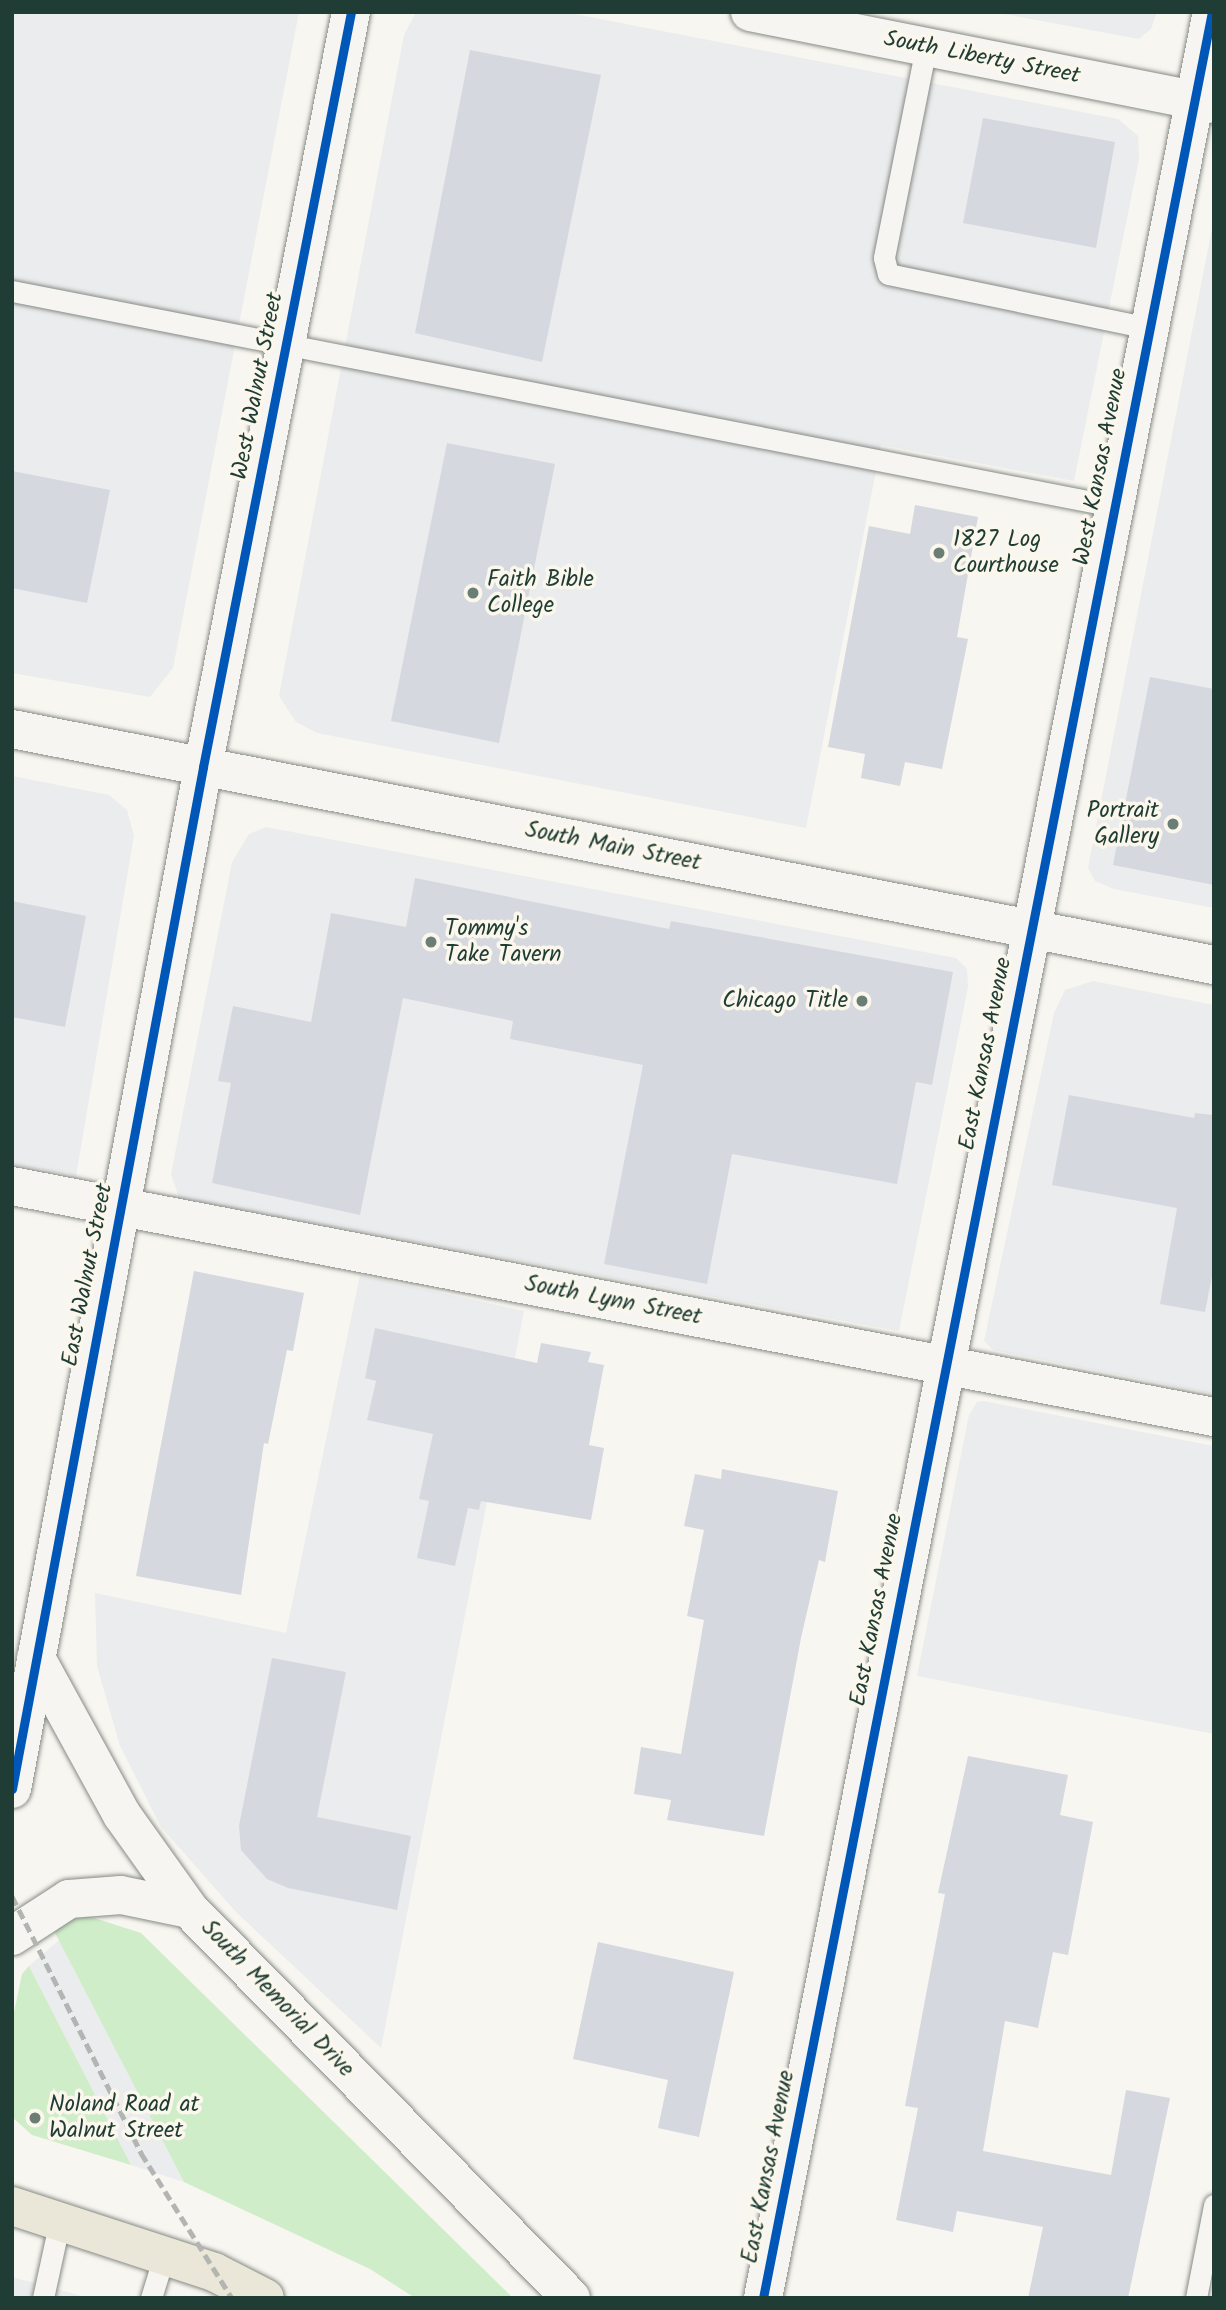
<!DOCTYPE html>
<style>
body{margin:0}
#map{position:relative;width:1226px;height:2310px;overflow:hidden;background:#f8f6f0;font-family:Kalam,sans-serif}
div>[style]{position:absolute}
.built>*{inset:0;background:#ebeced}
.green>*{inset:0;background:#cfedc8}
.building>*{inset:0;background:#d5d8de}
.roads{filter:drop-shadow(0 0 2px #868b86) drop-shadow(0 0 2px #868b86)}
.service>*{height:21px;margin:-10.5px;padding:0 10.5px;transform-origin:10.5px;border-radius:10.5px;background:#f6f5f1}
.minor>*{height:38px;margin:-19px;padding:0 19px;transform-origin:19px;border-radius:19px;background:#f6f5f1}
.primary>*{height:38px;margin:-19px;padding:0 19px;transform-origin:19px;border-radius:19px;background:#ebe7d8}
.rail>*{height:5px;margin-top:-2.5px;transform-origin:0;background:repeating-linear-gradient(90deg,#b2b5b1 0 10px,transparent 0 15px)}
.cycleway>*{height:9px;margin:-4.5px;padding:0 4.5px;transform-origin:4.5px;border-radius:4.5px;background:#0057b8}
.dots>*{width:19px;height:19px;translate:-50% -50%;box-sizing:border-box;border:4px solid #fbf7ec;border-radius:50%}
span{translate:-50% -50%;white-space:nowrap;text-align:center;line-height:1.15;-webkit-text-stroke:7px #fbf7ec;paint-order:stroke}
.street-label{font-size:23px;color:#1f3d34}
.poi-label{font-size:23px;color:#1f3d34}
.left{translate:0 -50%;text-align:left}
.right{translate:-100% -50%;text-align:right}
.frame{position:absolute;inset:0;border:14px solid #1f3d34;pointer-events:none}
</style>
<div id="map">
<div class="built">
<div style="clip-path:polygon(12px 12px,299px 12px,173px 668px,150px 697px,12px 673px)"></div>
<div style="clip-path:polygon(416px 12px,564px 12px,1118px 119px,1138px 136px,1139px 159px,1074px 481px,881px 445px,806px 828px,317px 733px,296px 722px,279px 696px,404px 35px)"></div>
<div style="clip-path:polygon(993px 12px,1157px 12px,1151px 29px,1139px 39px)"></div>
<div style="clip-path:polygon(1214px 218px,1214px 908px,1114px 889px,1095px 881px,1088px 868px)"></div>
<div style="clip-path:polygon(12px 776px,109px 795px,127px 810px,134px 836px,76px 1176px,12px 1164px)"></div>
<div style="clip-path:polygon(266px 827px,956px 958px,967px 969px,968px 987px,899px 1331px,179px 1198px,171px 1174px,232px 862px,249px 834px)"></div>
<div style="clip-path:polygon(1093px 981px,1214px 1005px,1214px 1394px,993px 1350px,984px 1341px,1054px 1013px,1065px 990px)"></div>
<div style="clip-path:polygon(360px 1275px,524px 1311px,381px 2048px,236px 1912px,161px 1827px,120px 1746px,97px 1666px,95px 1593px,286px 1633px)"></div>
<div style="clip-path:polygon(984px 1401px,1214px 1446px,1214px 1734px,917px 1676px,969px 1415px,977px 1402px)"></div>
<div style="clip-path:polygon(59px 1940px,184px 2182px,131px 2165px,29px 1966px)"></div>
<div style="clip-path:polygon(12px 2277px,82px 2296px,86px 2298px,12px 2298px)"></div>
</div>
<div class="green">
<div style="clip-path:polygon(91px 1917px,141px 1933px,513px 2298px,415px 2298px,370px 2269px,184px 2182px,53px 1929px,72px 1918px)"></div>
<div style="clip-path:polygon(29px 1966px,131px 2165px,32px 2135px,12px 2117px,12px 2022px,22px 1974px)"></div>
</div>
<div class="building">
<div style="clip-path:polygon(470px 50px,601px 75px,542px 362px,415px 333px)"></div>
<div style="clip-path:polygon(983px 118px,1115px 142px,1096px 248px,963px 223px)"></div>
<div style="clip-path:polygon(447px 443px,555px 464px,499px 743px,391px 721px)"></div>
<div style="clip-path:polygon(12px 471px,110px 490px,87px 603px,12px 588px)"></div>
<div style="clip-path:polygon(915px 505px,978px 517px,957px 637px,968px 639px,942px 769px,905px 762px,900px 786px,861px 778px,865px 754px,828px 747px,869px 526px,910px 534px)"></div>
<div style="clip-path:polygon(1150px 677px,1214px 689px,1214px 885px,1113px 865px)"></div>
<div style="clip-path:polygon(415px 878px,669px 929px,671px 921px,953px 972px,932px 1085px,916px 1082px,897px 1184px,732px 1154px,707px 1284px,604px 1264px,643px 1065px,510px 1039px,513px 1021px,403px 998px,360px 1215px,212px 1183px,231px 1083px,218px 1081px,233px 1006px,311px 1022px,331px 913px,406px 927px)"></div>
<div style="clip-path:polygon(12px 901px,86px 916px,65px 1027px,12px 1017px)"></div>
<div style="clip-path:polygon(1069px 1095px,1194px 1118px,1195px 1113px,1214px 1115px,1214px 1266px,1205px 1312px,1160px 1304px,1177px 1208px,1052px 1185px)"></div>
<div style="clip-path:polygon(194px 1271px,304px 1293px,293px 1351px,287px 1350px,268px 1444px,264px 1443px,241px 1595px,136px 1576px)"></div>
<div style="clip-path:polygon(375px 1328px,537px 1363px,541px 1343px,591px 1352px,588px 1362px,604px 1365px,589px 1445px,604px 1448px,591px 1520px,481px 1501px,479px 1510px,468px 1508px,455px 1566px,417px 1558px,429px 1501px,419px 1499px,433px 1434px,367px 1420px,376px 1381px,365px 1378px)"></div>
<div style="clip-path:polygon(722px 1469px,838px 1491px,825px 1562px,819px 1560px,801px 1638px,764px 1836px,667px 1820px,671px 1800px,634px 1794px,641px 1747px,681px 1754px,704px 1620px,687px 1616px,704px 1530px,684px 1526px,695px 1474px,721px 1479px)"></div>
<div style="clip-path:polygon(272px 1658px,346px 1672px,317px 1817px,411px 1836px,397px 1910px,288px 1888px,267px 1879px,241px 1850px,239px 1826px)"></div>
<div style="clip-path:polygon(968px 1756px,1068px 1775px,1060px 1815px,1093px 1822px,1068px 1955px,1053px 1952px,1038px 2028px,1005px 2021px,983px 2151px,1111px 2175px,1126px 2090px,1170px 2098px,1128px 2298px,1028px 2298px,1043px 2227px,957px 2211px,953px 2232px,896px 2220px,918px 2108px,905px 2106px,945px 1894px,938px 1893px)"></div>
<div style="clip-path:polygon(598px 1942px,734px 1972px,699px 2137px,658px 2128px,668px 2080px,573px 2059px)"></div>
</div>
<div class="roads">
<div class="service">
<div style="left:926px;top:47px;width:215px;rotate:101.3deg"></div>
<div style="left:884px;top:258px;width:16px;rotate:76deg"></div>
<div style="left:888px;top:274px;width:267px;rotate:11.7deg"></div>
<div style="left:12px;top:291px;width:1122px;rotate:11.05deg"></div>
<div style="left:43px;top:2298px;width:80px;rotate:-77.7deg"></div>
<div style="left:151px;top:2298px;width:44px;rotate:-72.8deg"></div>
<div style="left:1196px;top:2298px;width:95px;rotate:-79deg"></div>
</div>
<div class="minor">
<div style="left:750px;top:12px;width:473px;rotate:11.2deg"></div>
<div style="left:12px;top:729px;width:1225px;rotate:11.11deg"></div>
<div style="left:12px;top:1186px;width:1224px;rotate:10.88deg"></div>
<div style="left:36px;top:1658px;width:179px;rotate:61.3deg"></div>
<div style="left:122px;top:1815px;width:115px;rotate:54.5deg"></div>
<div style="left:189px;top:1909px;width:545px;rotate:45.52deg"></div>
<div style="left:12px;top:1789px;width:1040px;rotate:-79.41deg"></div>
<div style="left:203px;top:767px;width:769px;rotate:-78.91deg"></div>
<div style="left:12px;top:1936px;width:68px;rotate:-33deg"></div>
<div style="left:69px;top:1899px;width:52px;rotate:-4.4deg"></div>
<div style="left:121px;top:1895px;width:69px;rotate:11.6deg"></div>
<div style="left:763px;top:2298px;width:2330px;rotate:-78.89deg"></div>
</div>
<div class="primary">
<div style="left:12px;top:2206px;width:213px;rotate:18.1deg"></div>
<div style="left:214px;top:2272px;width:57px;rotate:27deg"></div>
</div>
</div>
<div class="rail">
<div style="left:12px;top:1896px;width:288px;rotate:63.3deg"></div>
<div style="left:141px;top:2153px;width:171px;rotate:57.9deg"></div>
</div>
<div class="cycleway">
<div style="left:12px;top:1789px;width:1040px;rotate:-79.41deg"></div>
<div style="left:203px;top:767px;width:769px;rotate:-78.91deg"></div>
<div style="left:763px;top:2298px;width:2330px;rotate:-78.89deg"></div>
</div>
<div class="dots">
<div style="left:939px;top:553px;background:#6b7e76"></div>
<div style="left:473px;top:593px;background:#6b7e76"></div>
<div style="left:1173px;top:824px;background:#6b7e76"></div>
<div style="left:431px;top:942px;background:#6b7e76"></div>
<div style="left:862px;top:1001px;background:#6b7e76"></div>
<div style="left:35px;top:2118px;background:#6b7e76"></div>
</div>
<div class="street-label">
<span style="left:982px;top:58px;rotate:11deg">South Liberty Street</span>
<span style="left:258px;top:386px;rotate:-79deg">West Walnut Street</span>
<span style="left:1101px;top:467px;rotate:-79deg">West Kansas Avenue</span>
<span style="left:613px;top:847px;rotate:11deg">South Main Street</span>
<span style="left:986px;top:1054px;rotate:-79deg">East Kansas Avenue</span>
<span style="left:88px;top:1275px;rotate:-79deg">East Walnut Street</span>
<span style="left:613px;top:1301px;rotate:11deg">South Lynn Street</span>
<span style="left:877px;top:1610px;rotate:-79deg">East Kansas Avenue</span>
<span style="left:277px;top:1999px;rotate:46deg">South Memorial Drive</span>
<span style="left:769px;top:2167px;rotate:-79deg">East Kansas Avenue</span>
</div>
<div class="poi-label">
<span class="left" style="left:953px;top:553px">1827 Log<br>Courthouse</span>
<span class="left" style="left:487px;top:593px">Faith Bible<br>College</span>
<span class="right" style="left:1159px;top:824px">Portrait<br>Gallery</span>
<span class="left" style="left:445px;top:942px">Tommy's<br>Take Tavern</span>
<span class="right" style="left:848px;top:1001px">Chicago Title</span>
<span class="left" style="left:49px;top:2118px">Noland Road at<br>Walnut Street</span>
</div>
<div class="frame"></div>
</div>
